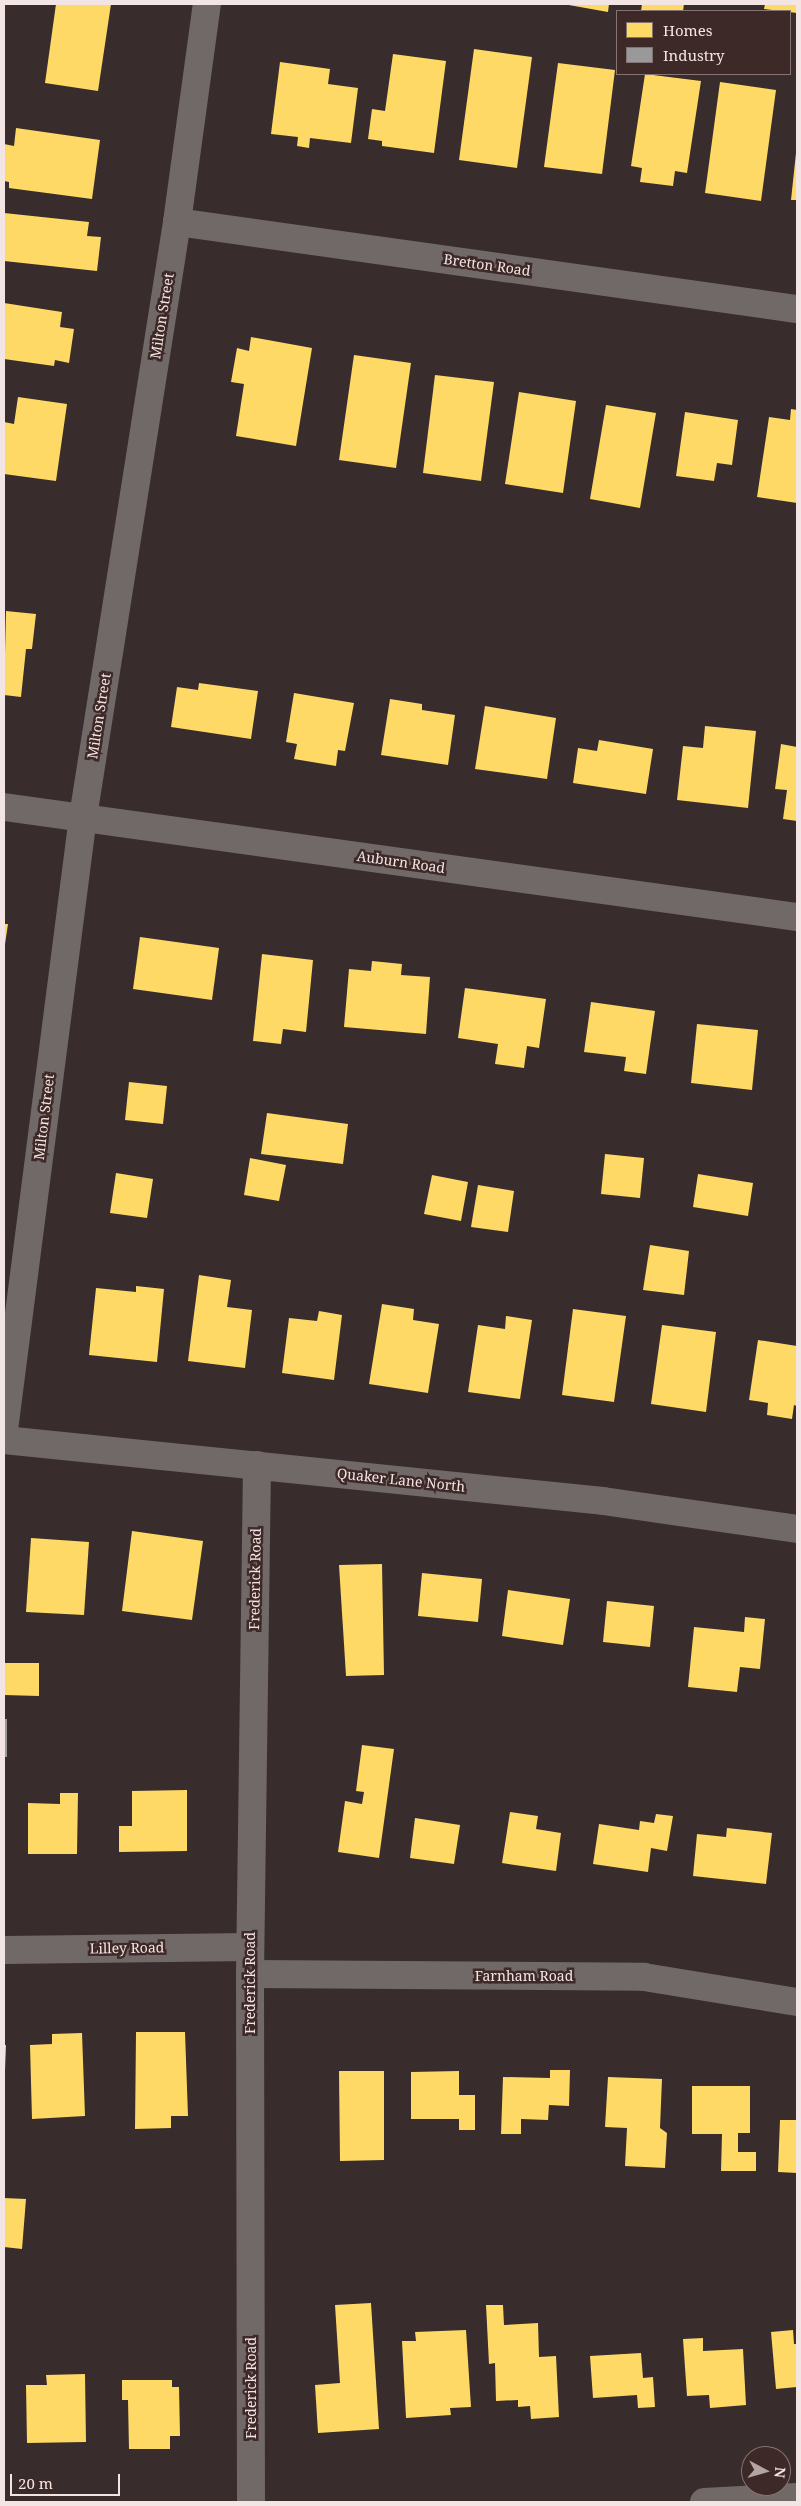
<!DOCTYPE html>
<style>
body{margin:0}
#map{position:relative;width:801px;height:2506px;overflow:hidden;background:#382d2c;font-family:"Noto Serif",serif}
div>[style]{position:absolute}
.homes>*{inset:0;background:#ffd966}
.industry>*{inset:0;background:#999}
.minor>*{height:28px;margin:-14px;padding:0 14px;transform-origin:14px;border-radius:14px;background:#716868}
span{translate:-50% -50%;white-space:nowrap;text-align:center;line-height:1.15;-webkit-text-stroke:5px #3d2927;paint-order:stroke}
.street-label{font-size:14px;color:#f3e5e4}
.frame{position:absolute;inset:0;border:5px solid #f3e5e4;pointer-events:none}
.legend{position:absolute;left:616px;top:10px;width:175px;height:65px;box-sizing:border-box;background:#3d2927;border:1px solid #867473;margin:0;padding:6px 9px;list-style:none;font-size:15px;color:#f3e5e4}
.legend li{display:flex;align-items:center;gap:10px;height:25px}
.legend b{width:25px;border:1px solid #867473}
.north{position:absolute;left:741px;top:2446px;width:50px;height:50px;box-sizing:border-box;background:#3d2927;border:1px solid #867473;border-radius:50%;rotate:96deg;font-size:14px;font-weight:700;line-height:20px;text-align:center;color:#f3e5e4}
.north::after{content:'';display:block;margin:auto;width:18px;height:22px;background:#b2a5a4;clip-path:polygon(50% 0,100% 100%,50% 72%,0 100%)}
.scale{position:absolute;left:10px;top:2474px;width:110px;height:22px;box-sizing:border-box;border:2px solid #f3e5e4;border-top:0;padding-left:6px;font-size:15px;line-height:18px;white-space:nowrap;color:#f3e5e4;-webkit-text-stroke:4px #3d2927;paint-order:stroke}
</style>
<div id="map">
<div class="homes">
<div style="clip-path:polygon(56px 4px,111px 4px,98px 91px,45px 83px)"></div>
<div style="clip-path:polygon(563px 4px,609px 4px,608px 12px)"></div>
<div style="clip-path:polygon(642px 4px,684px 4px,683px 11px,641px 11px)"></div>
<div style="clip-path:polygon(765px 4px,797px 4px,797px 13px,764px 9px)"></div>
<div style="clip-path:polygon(474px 49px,532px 57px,517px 168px,459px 160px)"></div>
<div style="clip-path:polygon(393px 54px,446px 61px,434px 153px,382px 146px,382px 141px,368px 139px,372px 109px,385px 111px)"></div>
<div style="clip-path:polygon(280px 62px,330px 69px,328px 84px,358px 88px,351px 143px,310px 138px,309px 148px,297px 146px,298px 137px,271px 134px)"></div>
<div style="clip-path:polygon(558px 63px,615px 70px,602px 174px,544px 167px)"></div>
<div style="clip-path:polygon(645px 74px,701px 81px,687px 173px,675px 171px,673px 186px,640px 182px,642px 168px,631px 166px)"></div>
<div style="clip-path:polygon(720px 82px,776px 90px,761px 201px,705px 193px)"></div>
<div style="clip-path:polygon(16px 128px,100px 140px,92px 199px,9px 188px,9px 182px,4px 181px,4px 144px,14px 146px)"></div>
<div style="clip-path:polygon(796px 153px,797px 153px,797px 200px,791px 200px)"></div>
<div style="clip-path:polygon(4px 213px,89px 222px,87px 236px,101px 237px,97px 271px,4px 261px)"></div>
<div style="clip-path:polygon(4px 303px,62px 312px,60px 327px,74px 329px,69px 363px,55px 360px,54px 366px,4px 359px)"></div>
<div style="clip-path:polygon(251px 337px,312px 348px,296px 446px,236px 436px,244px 384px,231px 382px,237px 348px,249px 351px)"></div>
<div style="clip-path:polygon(354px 355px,411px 363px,396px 468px,339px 460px)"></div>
<div style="clip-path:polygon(435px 375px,494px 382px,481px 481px,423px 473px)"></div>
<div style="clip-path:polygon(519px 392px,576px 401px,563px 493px,505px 484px)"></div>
<div style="clip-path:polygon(18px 397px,67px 404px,56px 481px,4px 474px,4px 422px,14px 424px)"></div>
<div style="clip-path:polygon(606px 405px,656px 413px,640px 508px,590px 499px)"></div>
<div style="clip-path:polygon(791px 409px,797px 410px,797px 503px,757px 497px,769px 417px,790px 420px)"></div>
<div style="clip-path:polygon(685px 412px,738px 420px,732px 465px,717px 463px,714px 481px,676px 476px)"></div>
<div style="clip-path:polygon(6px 611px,36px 614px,32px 649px,26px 649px,21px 697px,4px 695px)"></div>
<div style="clip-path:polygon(199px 683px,258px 691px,251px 739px,171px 727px,177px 687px,198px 690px)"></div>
<div style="clip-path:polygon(294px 693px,354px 703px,345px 751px,338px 750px,336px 766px,294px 759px,297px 744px,286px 742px)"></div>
<div style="clip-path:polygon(390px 699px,422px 704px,422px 710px,455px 715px,448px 765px,381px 755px)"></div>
<div style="clip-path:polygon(485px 706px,556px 718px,547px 779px,475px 769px)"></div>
<div style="clip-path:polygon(705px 726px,756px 731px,748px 808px,677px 800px,683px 746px,703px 748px)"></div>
<div style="clip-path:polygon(599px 740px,653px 749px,646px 794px,573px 783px,578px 748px,597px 751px)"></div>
<div style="clip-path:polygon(781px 744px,797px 747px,797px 821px,783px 819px,787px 790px,775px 789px)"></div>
<div style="clip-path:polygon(4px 924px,8px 924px,5px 944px,4px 944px)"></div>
<div style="clip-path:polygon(140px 937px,219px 948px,212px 1000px,133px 989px)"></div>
<div style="clip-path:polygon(262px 954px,313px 960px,306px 1032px,283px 1029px,281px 1044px,253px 1041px)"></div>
<div style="clip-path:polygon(372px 961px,402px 964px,401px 975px,430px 977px,426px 1034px,344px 1027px,349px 969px,371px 971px)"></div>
<div style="clip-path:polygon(465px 988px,546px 999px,539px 1048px,527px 1046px,524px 1068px,495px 1064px,498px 1044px,458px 1038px)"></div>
<div style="clip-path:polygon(591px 1002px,655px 1011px,646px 1074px,624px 1071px,626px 1057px,584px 1052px)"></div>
<div style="clip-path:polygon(697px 1024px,758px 1030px,752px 1090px,691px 1083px)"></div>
<div style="clip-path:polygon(129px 1082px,167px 1086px,163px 1124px,125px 1120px)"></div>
<div style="clip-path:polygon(267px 1113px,348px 1124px,343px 1164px,261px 1154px)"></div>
<div style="clip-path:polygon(605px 1154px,644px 1158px,640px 1198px,601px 1194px)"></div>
<div style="clip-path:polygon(250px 1158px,286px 1165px,279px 1201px,244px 1195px)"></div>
<div style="clip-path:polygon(116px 1173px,153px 1179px,147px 1218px,110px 1213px)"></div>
<div style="clip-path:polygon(698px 1174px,753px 1183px,748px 1216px,693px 1207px)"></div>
<div style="clip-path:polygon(432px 1175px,468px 1182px,461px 1221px,424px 1214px)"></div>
<div style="clip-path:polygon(478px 1185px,514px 1191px,508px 1232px,471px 1227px)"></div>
<div style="clip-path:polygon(650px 1245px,689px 1251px,684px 1295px,643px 1290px)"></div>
<div style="clip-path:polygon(199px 1275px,231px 1280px,227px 1307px,252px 1310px,245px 1368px,188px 1361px)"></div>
<div style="clip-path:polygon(136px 1286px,164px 1289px,157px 1362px,89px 1355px,96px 1288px,136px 1292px)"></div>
<div style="clip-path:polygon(382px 1304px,414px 1309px,413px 1320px,439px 1324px,428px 1393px,369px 1384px)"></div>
<div style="clip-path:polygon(573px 1309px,626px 1316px,614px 1402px,562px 1395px)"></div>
<div style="clip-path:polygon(319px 1311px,342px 1315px,334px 1380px,282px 1373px,289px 1318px,317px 1321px)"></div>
<div style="clip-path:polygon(506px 1316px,532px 1320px,520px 1399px,468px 1392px,478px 1325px,505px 1329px)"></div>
<div style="clip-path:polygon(662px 1325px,716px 1332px,706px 1412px,651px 1404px)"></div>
<div style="clip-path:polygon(758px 1340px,797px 1346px,797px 1406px,794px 1405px,792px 1419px,767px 1415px,768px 1403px,749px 1400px)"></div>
<div style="clip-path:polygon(132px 1531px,203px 1541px,192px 1620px,122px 1611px)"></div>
<div style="clip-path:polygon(31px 1538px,89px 1542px,84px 1615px,26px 1612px)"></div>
<div style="clip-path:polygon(382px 1564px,384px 1675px,346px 1676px,339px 1565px)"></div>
<div style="clip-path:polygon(422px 1573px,482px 1579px,478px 1622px,418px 1616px)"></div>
<div style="clip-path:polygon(508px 1590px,570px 1599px,563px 1645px,502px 1636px)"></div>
<div style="clip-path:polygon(607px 1601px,654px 1606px,650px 1647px,603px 1642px)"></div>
<div style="clip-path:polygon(745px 1617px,765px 1619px,760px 1669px,740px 1667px,737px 1692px,688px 1687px,694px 1627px,744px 1632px)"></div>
<div style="clip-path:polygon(4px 1663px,39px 1663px,39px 1696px,4px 1695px)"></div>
<div style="clip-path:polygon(362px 1745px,394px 1749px,379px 1858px,338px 1852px,345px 1801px,362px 1804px,364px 1792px,356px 1791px)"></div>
<div style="clip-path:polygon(187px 1790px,187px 1851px,119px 1852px,119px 1826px,132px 1826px,132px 1791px)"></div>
<div style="clip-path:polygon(60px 1793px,78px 1793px,77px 1854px,28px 1854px,28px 1803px,60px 1804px)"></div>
<div style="clip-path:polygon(510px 1812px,538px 1816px,536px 1829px,561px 1833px,556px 1871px,502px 1863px)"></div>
<div style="clip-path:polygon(656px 1814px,673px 1816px,667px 1851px,651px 1848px,648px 1872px,593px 1864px,599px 1824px,639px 1830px,640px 1821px,654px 1823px)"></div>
<div style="clip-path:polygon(415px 1818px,460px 1825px,454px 1864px,410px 1858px)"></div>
<div style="clip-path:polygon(727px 1828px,772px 1833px,766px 1884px,693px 1876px,697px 1834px,726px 1837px)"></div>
<div style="clip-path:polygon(136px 2032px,185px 2032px,188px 2116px,171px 2116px,171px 2128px,135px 2129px)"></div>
<div style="clip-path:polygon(82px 2033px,85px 2116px,32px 2119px,30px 2045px,52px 2044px,52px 2034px)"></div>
<div style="clip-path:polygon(4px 2045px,6px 2045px,5px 2070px,4px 2070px)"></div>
<div style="clip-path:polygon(550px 2070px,570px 2070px,569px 2106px,549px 2105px,548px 2120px,521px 2119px,521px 2134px,501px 2134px,503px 2077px,550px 2078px)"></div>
<div style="clip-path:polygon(339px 2071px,384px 2071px,384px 2160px,340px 2161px)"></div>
<div style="clip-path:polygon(459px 2071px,459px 2095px,475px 2095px,475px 2130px,459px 2130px,459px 2119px,411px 2119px,411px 2072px)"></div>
<div style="clip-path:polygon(608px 2077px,662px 2079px,660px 2128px,667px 2133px,665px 2168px,625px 2166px,627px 2128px,605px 2127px)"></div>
<div style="clip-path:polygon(692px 2086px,750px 2086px,750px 2133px,738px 2133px,738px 2152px,756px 2152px,756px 2171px,721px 2171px,722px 2134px,692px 2134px)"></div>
<div style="clip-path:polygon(780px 2120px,797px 2120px,797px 2173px,778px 2172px)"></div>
<div style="clip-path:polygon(4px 2198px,26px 2199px,22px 2249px,4px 2247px)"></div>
<div style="clip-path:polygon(371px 2303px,379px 2429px,318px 2433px,315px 2385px,340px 2383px,335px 2305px)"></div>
<div style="clip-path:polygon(486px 2305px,503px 2305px,504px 2325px,538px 2323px,539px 2357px,556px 2356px,559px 2417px,531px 2419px,530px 2406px,518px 2407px,518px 2400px,496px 2401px,495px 2363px,489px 2364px)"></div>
<div style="clip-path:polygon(466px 2330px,471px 2407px,450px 2408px,451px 2415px,406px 2418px,402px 2341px,416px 2341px,415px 2332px)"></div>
<div style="clip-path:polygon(793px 2330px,794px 2344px,797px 2344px,797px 2387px,776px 2389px,771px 2332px)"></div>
<div style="clip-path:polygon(703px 2338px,703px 2351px,743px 2349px,746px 2405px,710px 2408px,709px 2395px,687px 2396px,683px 2339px)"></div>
<div style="clip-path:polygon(641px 2353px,643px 2378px,653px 2377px,655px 2407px,638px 2408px,637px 2395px,593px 2398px,590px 2356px)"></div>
<div style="clip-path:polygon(85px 2374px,86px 2442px,27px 2443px,26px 2385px,47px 2385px,46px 2375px)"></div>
<div style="clip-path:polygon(122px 2380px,172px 2380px,172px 2387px,179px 2387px,180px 2436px,170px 2436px,170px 2449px,129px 2449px,128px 2400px,122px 2400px)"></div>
</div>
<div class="industry">
<div style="clip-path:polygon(4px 1719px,7px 1719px,7px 1757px,4px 1757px)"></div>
</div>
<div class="minor">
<div style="left:177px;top:222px;width:626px;rotate:7.99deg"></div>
<div style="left:4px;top:807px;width:801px;rotate:7.9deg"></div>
<div style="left:4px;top:1430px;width:618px;rotate:-82.66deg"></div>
<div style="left:83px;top:817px;width:602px;rotate:-81.02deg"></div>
<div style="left:177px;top:222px;width:220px;rotate:-82.2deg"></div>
<div style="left:4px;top:1440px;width:602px;rotate:5.81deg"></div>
<div style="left:603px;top:1501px;width:196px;rotate:8.2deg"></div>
<div style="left:4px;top:1950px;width:246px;rotate:-0.7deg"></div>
<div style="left:250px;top:1974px;width:394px;rotate:0.4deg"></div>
<div style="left:644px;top:1977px;width:155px;rotate:9.3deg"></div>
<div style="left:251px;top:2502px;width:528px;rotate:-90.11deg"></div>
<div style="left:250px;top:1974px;width:509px;rotate:-89.21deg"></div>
<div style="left:704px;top:2502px;width:93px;rotate:-3.1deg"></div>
</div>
<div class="street-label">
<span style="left:487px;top:265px;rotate:8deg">Bretton Road</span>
<span style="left:162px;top:316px;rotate:-81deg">Milton Street</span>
<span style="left:99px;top:716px;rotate:-81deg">Milton Street</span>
<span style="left:401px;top:862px;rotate:8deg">Auburn Road</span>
<span style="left:44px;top:1117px;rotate:-83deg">Milton Street</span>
<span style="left:401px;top:1480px;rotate:6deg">Quaker Lane North</span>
<span style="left:255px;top:1579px;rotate:-89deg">Frederick Road</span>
<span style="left:127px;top:1948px;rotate:-1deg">Lilley Road</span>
<span style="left:524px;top:1976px">Farnham Road</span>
<span style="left:250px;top:1983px;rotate:-90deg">Frederick Road</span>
<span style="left:251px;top:2388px;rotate:-90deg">Frederick Road</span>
</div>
<div class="frame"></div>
<ul class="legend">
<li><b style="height:14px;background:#ffd966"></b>Homes</li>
<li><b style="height:14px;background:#999"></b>Industry</li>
</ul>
<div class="north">N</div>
<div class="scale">20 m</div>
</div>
